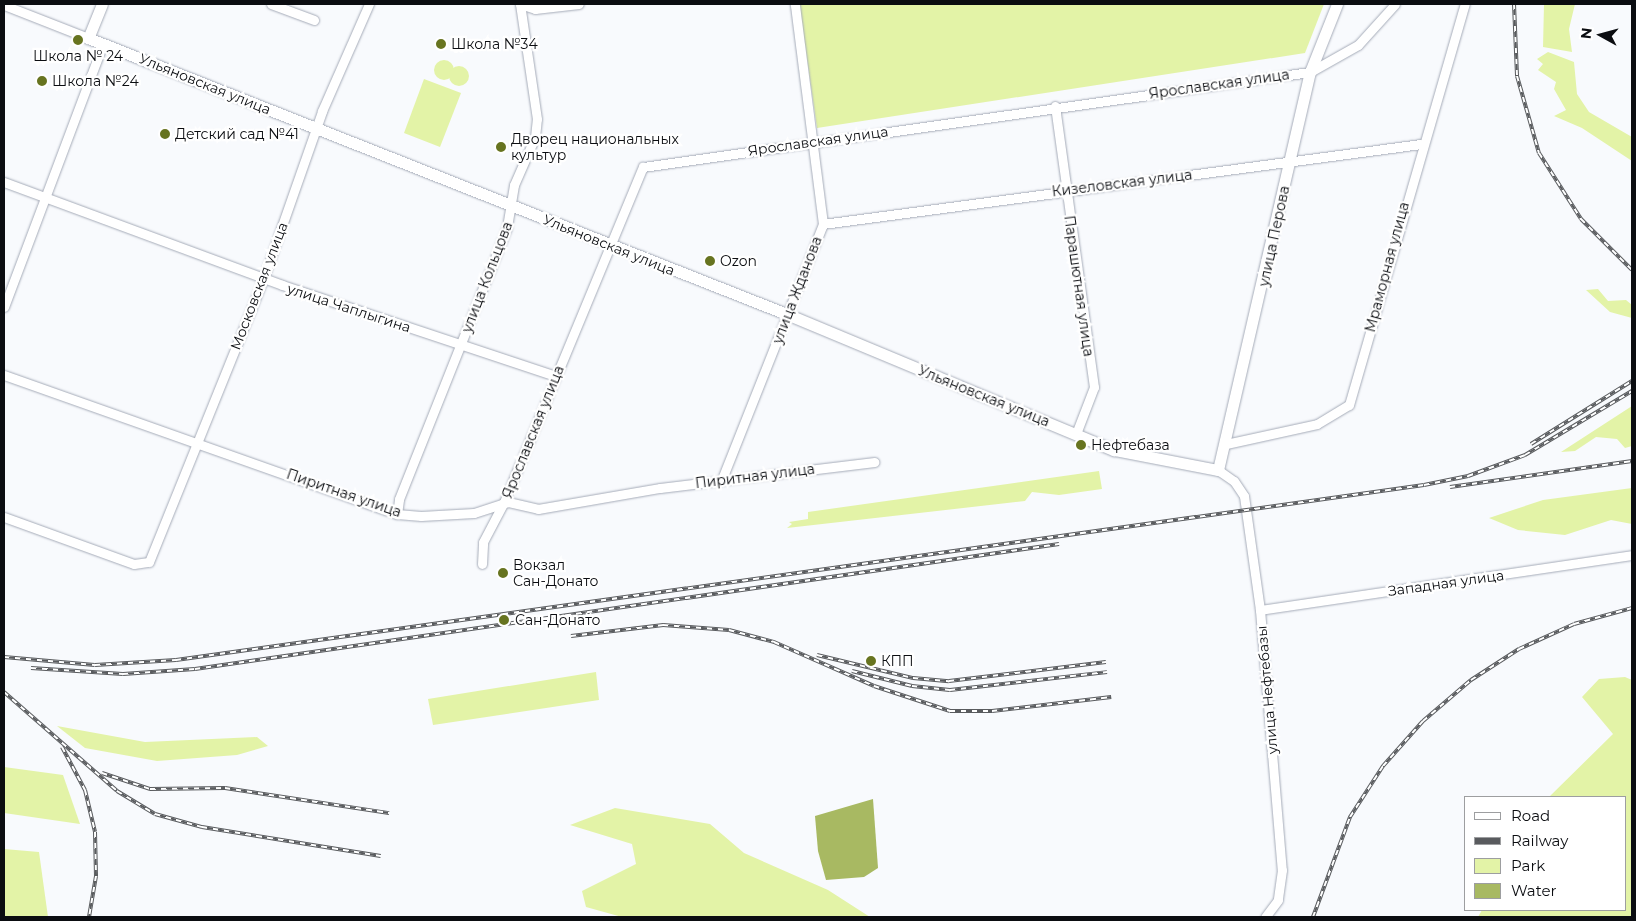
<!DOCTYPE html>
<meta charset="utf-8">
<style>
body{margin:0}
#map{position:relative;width:1636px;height:921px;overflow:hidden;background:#f8fafd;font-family:Montserrat,sans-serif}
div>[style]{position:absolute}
.green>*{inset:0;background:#e3f3a7}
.round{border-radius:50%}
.water>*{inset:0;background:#a8b962}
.roads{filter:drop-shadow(0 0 1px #a5abb8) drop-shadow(0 0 1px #a5abb8)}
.minor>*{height:9px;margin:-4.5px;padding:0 4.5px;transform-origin:4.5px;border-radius:4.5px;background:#fff}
.major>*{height:11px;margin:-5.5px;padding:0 5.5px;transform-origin:5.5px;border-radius:5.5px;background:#fff}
.rail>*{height:4px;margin-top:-2px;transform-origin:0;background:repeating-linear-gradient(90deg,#fff 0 5.5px,#595b5e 0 11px);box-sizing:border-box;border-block:1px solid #595b5e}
.dots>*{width:14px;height:14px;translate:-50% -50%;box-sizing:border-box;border:2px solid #fff;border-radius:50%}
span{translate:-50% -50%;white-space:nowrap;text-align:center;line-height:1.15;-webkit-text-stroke:4.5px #fff;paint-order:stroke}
.poi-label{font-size:14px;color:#0b0d11}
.left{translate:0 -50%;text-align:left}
.street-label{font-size:14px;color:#0b0d11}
.frame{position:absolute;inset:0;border:5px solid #0b0d11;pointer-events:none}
.legend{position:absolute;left:1464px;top:796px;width:162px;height:115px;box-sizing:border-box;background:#fff;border:1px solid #9d9ea0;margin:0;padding:6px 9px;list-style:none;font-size:15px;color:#0b0d11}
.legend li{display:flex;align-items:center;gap:10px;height:25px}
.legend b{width:25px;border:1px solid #9d9ea0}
.north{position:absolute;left:1576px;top:10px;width:50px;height:50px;-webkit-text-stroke:4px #fff;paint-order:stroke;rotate:277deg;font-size:14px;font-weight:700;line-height:20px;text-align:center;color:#0b0d11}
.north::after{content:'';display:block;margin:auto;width:18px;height:22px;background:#0b0d11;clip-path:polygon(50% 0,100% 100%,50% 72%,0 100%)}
</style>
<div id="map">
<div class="green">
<div style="clip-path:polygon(799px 4px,1324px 4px,1305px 53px,817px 128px)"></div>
<div style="clip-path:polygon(1544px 4px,1575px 4px,1569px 29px,1572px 52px,1543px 47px)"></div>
<div style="clip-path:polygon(1548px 52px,1574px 62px,1577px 94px,1589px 112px,1632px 137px,1632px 161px,1582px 128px,1554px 116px,1566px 110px,1554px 89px,1556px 82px,1538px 70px,1543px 64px,1537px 59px)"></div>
<div class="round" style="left:434px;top:60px;width:20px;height:20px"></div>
<div class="round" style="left:449px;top:66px;width:20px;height:20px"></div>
<div style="clip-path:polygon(424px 79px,461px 93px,440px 147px,404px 133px)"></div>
<div style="clip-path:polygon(1598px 289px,1608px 301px,1626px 300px,1632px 305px,1632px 318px,1610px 312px,1586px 290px)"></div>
<div style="clip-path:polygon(1632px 406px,1632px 446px,1625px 448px,1617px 439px,1596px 437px,1575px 451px,1561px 452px)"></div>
<div style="clip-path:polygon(1099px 471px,1102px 489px,1059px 495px,1032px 492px,1025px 501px,787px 528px,792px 524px,789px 522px,808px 519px,808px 512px)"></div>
<div style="clip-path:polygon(1632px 488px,1632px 524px,1611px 520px,1565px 535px,1518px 530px,1489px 518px,1543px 500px)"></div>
<div style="clip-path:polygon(596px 672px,599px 700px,433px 725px,428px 699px)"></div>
<div style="clip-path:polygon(1625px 677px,1632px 680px,1632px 917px,1478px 917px,1482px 910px,1625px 910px,1625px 797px,1549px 797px,1613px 734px,1582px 697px,1599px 679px)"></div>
<div style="clip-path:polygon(57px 726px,145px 742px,257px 737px,268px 746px,237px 755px,157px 761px,85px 748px)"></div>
<div style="clip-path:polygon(4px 767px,63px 775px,80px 824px,4px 813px)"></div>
<div style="clip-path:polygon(615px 808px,710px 824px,744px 853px,828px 890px,870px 917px,622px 917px,586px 907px,582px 891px,636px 864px,632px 844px,570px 825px)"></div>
<div style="clip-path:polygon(4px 849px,39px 852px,48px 917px,4px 917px)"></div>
</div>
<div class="water">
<div style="clip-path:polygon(873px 799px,878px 868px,864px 877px,826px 880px,818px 851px,815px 816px)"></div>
</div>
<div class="roads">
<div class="minor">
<div style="left:271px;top:4px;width:46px;rotate:20.4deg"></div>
<div style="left:520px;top:4px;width:16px;rotate:18deg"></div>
<div style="left:535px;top:9px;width:44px;rotate:-6.5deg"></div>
<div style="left:4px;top:5px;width:90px;rotate:21.4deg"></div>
<div style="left:1055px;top:106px;width:284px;rotate:82.1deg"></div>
<div style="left:1094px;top:387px;width:50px;rotate:111deg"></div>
<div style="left:4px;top:182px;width:296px;rotate:20.3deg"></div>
<div style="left:282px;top:285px;width:289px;rotate:18.4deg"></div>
<div style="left:823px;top:224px;width:603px;rotate:-7.62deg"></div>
<div style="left:4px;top:307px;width:281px;rotate:-69.4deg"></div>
<div style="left:4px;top:375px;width:417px;rotate:19.5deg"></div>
<div style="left:397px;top:514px;width:24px;rotate:5deg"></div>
<div style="left:421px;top:516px;width:53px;rotate:-3.2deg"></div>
<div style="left:474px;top:513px;width:36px;rotate:-18deg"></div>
<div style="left:508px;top:502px;width:31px;rotate:13deg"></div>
<div style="left:538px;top:509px;width:124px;rotate:-9.8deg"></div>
<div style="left:660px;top:488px;width:216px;rotate:-6.9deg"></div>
<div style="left:1226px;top:444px;width:93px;rotate:-12.4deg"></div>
<div style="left:1317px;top:424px;width:37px;rotate:-31deg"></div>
<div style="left:1349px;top:405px;width:417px;rotate:-73.9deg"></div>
<div style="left:1218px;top:470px;width:19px;rotate:35deg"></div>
<div style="left:1234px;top:481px;width:18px;rotate:56deg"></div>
<div style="left:1244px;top:496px;width:115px;rotate:82deg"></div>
<div style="left:1260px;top:610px;width:261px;rotate:85.2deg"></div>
<div style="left:1282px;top:870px;width:30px;rotate:98deg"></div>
<div style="left:1278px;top:900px;width:21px;rotate:127deg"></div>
<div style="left:722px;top:479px;width:274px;rotate:-68.4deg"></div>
<div style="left:823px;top:224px;width:222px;rotate:-97.3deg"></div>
<div style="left:397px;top:514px;width:15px;rotate:-82deg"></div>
<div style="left:399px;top:499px;width:293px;rotate:-68.3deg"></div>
<div style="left:507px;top:227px;width:43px;rotate:-80.5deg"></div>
<div style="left:514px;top:185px;width:52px;rotate:-66.4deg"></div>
<div style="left:535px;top:137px;width:18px;rotate:-84deg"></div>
<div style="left:537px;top:119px;width:116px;rotate:-98.4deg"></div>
<div style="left:4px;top:517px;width:138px;rotate:19.9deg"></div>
<div style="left:134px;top:564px;width:15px;rotate:-8deg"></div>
<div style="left:149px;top:562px;width:307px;rotate:-68deg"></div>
<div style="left:264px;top:277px;width:176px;rotate:-70.7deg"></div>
<div style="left:322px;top:111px;width:117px;rotate:-66.3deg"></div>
<div style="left:482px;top:564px;width:22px;rotate:-87deg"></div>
<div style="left:483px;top:542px;width:45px;rotate:-62.3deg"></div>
<div style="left:504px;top:502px;width:363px;rotate:-67.5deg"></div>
<div style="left:643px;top:167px;width:674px;rotate:-8.11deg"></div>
<div style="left:1310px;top:72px;width:55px;rotate:-29.4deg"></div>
<div style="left:1358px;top:45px;width:55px;rotate:-47.9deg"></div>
<div style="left:1260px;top:610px;width:376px;rotate:-8.4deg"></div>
</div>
<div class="major">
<div style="left:102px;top:4px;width:37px;rotate:112deg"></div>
<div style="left:88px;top:38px;width:754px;rotate:21.56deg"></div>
<div style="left:789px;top:315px;width:352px;rotate:22.6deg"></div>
<div style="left:1114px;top:450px;width:106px;rotate:10.9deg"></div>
<div style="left:1218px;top:470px;width:408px;rotate:-77deg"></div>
<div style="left:1310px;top:72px;width:73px;rotate:-68.3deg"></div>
</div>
</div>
<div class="rail">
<div style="left:1514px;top:4px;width:72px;rotate:87.6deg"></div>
<div style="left:1517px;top:76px;width:80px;rotate:74.1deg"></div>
<div style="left:1539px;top:153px;width:78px;rotate:57.5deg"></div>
<div style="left:1581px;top:219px;width:72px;rotate:45deg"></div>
<div style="left:1531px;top:444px;width:119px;rotate:-32deg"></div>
<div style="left:1450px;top:487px;width:184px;rotate:-8.1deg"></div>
<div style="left:571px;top:636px;width:93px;rotate:-6.8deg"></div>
<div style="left:663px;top:625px;width:66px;rotate:4.3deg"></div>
<div style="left:729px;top:630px;width:47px;rotate:14.9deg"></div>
<div style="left:774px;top:642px;width:109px;rotate:23.7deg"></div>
<div style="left:874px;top:686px;width:80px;rotate:18.2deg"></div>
<div style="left:950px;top:711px;width:42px"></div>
<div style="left:992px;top:711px;width:120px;rotate:-6.7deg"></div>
<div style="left:817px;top:655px;width:99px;rotate:13.5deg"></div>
<div style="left:913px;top:678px;width:36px;rotate:5deg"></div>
<div style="left:949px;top:681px;width:158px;rotate:-6.9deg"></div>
<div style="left:4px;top:657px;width:91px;rotate:5deg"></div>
<div style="left:95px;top:665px;width:81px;rotate:-3.5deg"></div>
<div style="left:176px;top:660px;width:1260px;rotate:-7.98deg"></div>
<div style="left:1424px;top:485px;width:45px;rotate:-11.6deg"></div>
<div style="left:1468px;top:476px;width:61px;rotate:-20.2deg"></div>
<div style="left:1525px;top:455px;width:125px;rotate:-30.9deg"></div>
<div style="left:31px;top:668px;width:92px;rotate:3.7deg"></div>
<div style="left:123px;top:674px;width:72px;rotate:-4deg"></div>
<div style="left:195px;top:669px;width:873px;rotate:-8.23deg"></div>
<div style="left:852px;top:671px;width:62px;rotate:14deg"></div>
<div style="left:912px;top:686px;width:38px;rotate:6deg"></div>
<div style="left:950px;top:690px;width:158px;rotate:-6.5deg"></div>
<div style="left:4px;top:692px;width:150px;rotate:41.2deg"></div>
<div style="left:117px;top:791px;width:44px;rotate:31.2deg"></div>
<div style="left:155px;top:814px;width:49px;rotate:15.5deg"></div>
<div style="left:202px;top:827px;width:181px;rotate:9.2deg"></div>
<div style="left:62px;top:747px;width:49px;rotate:61.9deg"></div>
<div style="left:85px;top:790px;width:43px;rotate:76.6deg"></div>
<div style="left:95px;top:832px;width:44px;rotate:88.7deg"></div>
<div style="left:96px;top:876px;width:42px;rotate:99.7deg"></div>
<div style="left:102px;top:773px;width:51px;rotate:18.4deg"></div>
<div style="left:150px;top:789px;width:75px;rotate:-0.8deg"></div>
<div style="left:225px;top:788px;width:166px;rotate:8.7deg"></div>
<div style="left:1313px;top:917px;width:107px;rotate:-69.7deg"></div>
<div style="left:1350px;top:817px;width:61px;rotate:-57.1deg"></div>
<div style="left:1383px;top:766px;width:60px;rotate:-48.4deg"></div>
<div style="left:1423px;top:721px;width:63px;rotate:-40.5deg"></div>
<div style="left:1471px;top:680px;width:57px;rotate:-32.9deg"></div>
<div style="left:1519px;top:649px;width:60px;rotate:-24.4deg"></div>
<div style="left:1574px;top:624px;width:60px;rotate:-15.4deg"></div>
</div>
<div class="dots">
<div style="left:78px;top:40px;background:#677420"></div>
<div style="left:441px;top:44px;background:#677420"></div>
<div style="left:42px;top:81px;background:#677420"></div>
<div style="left:165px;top:134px;background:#677420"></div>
<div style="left:501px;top:147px;background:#677420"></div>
<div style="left:710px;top:261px;background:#677420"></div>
<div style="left:1081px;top:445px;background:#677420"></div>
<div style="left:503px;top:573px;background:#677420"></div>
<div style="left:504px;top:620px;background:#677420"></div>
<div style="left:871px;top:661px;background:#677420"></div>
</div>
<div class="poi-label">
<span class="left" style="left:451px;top:44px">Школа №34</span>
<span style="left:78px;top:56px">Школа № 24</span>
<span class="left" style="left:52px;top:81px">Школа №24</span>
<span class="left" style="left:175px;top:134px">Детский сад №41</span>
<span class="left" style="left:511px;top:147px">Дворец национальных<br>культур</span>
<span class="left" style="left:720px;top:261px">Ozon</span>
<span class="left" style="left:1091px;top:445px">Нефтебаза</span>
<span class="left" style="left:513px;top:573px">Вокзал<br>Сан-Донато</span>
<span class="left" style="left:515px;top:620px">Сан-Донато</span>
<span class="left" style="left:881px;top:661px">КПП</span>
</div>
<div class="street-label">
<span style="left:205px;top:84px;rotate:22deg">Ульяновская улица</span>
<span style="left:1219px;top:84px;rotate:-8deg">Ярославская улица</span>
<span style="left:818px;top:141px;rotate:-8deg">Ярославская улица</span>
<span style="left:1122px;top:183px;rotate:-7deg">Кизеловская улица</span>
<span style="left:1274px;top:236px;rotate:-78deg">улица Перова</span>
<span style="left:609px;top:245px;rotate:22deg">Ульяновская улица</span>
<span style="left:1387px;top:267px;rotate:-75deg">Мраморная улица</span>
<span style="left:487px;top:277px;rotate:-69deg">улица Кольцова</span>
<span style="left:259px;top:286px;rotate:-69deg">Московская улица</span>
<span style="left:1079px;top:286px;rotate:82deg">Парашютная улица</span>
<span style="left:797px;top:290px;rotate:-69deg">улица Жданова</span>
<span style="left:349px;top:308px;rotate:18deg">улица Чаплыгина</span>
<span style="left:984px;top:396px;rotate:22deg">Ульяновская улица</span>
<span style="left:533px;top:432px;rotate:-68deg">Ярославская улица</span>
<span style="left:755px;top:476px;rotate:-7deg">Пиритная улица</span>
<span style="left:344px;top:493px;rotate:19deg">Пиритная улица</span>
<span style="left:1446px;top:583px;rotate:-8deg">Западная улица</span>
<span style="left:1267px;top:690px;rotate:-95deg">улица Нефтебазы</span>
</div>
<div class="frame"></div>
<ul class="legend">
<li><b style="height:6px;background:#fff"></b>Road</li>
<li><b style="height:6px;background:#595b5e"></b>Railway</li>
<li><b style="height:14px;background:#e3f3a7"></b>Park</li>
<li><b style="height:14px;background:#a8b962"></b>Water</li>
</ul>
<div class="north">N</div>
</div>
